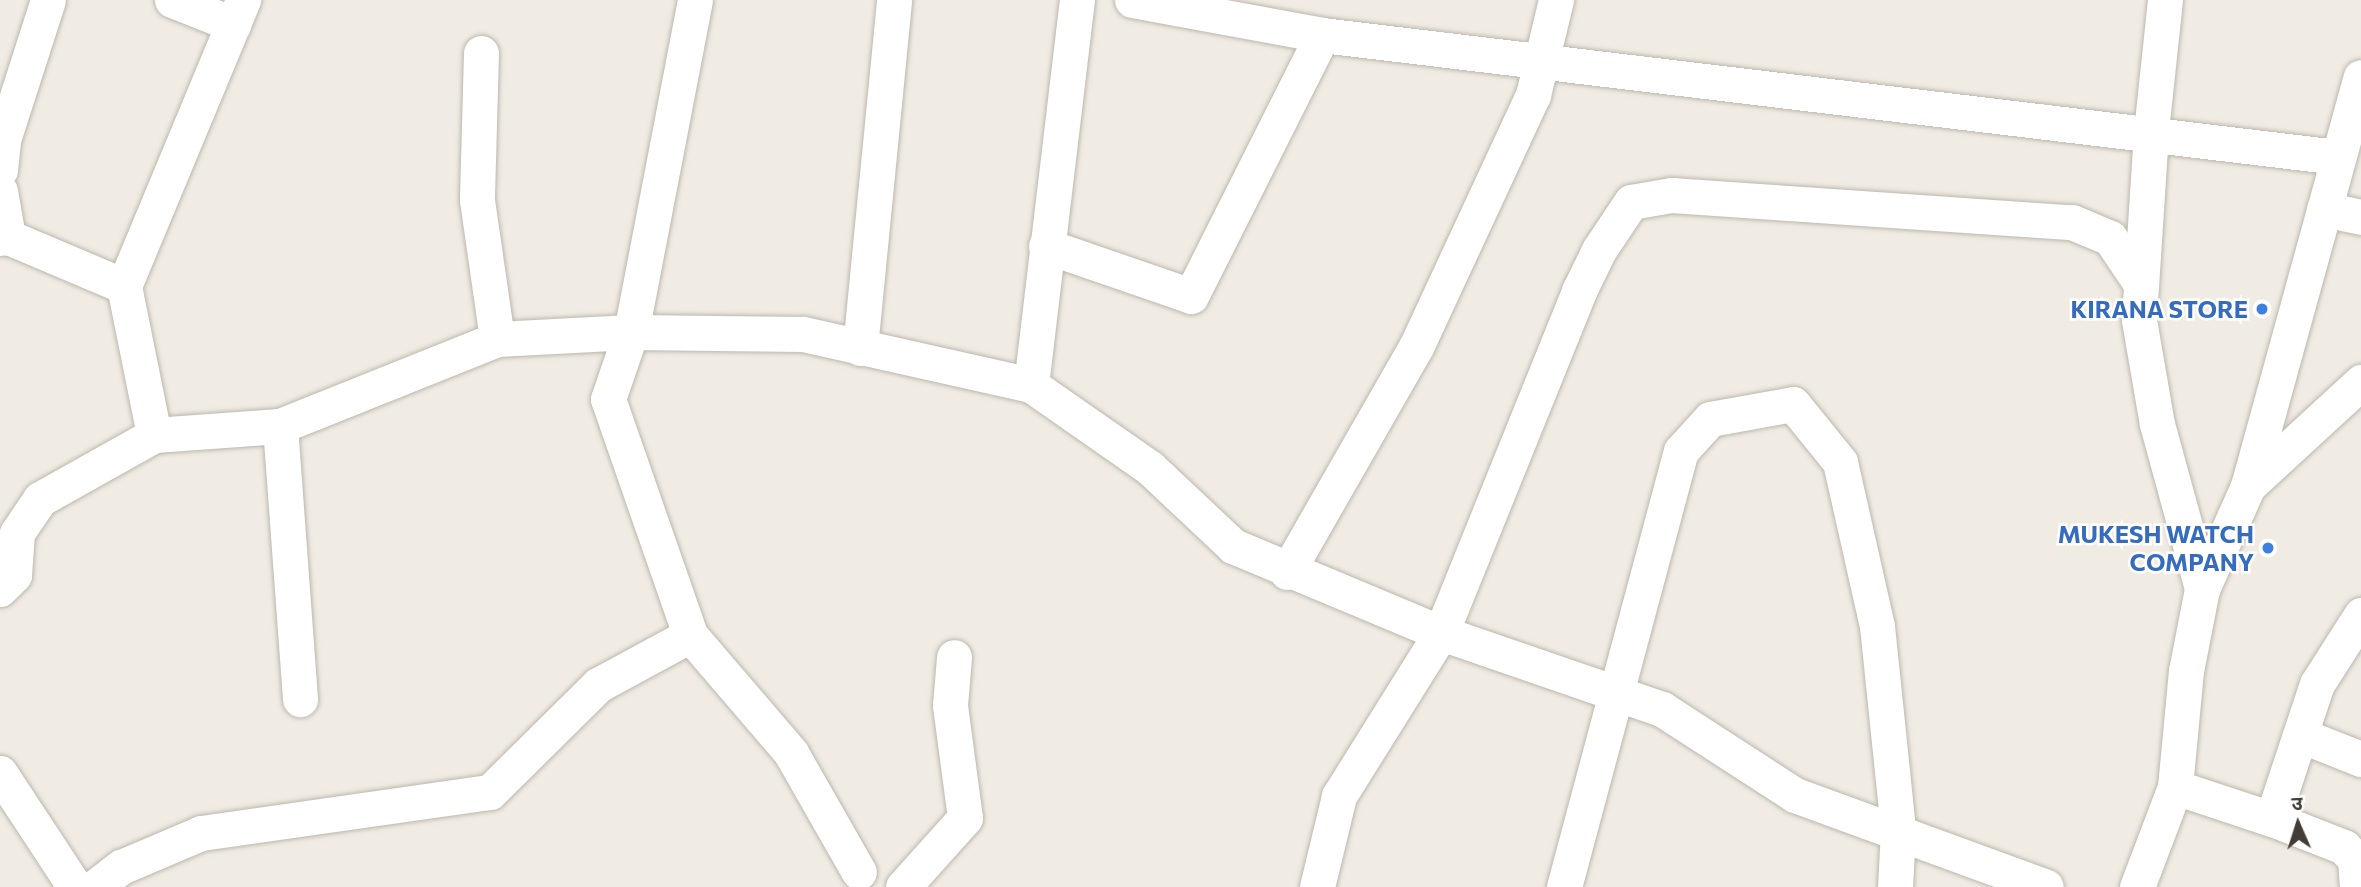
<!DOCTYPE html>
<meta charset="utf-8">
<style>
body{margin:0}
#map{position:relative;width:2361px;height:887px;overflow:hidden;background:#f0ece4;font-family:Commissioner,"Noto Sans Devanagari",sans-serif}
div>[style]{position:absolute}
.roads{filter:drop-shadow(0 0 2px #bdb7ab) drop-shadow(0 0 2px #bdb7ab)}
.minor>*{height:35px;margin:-17.5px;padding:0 17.5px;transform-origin:17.5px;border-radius:17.5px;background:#fff}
.dots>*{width:19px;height:19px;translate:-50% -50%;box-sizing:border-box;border:4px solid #fff;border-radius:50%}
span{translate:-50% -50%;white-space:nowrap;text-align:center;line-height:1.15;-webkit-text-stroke:5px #fff;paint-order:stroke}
.shop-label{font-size:24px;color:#366cbe;font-weight:700}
.right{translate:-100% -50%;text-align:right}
.north{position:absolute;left:2263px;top:789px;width:70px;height:70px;-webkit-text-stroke:5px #fff;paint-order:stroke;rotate:357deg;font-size:19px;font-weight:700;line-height:28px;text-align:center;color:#413c35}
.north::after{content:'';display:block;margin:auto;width:24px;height:32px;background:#413c35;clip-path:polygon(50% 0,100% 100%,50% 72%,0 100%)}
</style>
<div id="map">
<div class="roads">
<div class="minor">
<div style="left:172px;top:0;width:66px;rotate:21.5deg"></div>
<div style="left:695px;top:0;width:338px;rotate:100.9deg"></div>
<div style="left:631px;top:332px;width:71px;rotate:108.9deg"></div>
<div style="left:608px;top:399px;width:250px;rotate:70.8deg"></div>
<div style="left:690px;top:635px;width:155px;rotate:49.4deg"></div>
<div style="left:791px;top:753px;width:137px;rotate:60.3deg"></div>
<div style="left:1132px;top:0;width:193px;rotate:10.4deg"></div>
<div style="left:1322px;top:35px;width:1023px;rotate:6.85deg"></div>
<div style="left:2165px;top:0;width:133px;rotate:96.1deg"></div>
<div style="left:2151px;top:132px;width:188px;rotate:93.7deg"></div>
<div style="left:2139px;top:320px;width:106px;rotate:80.2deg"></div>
<div style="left:2157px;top:424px;width:171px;rotate:74.7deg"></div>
<div style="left:481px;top:53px;width:147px;rotate:91.6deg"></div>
<div style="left:477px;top:200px;width:140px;rotate:81.8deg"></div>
<div style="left:0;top:170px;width:30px;rotate:-84deg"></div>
<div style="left:3px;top:140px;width:147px;rotate:-72.2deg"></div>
<div style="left:0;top:191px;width:47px;rotate:80.1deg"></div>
<div style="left:2324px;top:209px;width:38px;rotate:12deg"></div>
<div style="left:0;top:238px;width:8px;rotate:-7deg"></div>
<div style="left:8px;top:237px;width:126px;rotate:22.9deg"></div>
<div style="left:124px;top:286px;width:310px;rotate:-67.4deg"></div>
<div style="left:1046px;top:246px;width:153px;rotate:19deg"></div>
<div style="left:1191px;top:296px;width:292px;rotate:-63.3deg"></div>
<div style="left:124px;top:286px;width:152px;rotate:78.6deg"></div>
<div style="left:860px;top:348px;width:350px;rotate:-84.4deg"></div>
<div style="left:1031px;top:385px;width:388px;rotate:-83.2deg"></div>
<div style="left:280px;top:426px;width:274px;rotate:85.8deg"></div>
<div style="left:2248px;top:486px;width:154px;rotate:-42.6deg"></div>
<div style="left:1287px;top:572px;width:259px;rotate:-60.2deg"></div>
<div style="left:1416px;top:347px;width:278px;rotate:-65.1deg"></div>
<div style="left:1533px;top:95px;width:98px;rotate:-76.4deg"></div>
<div style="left:0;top:589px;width:20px;rotate:-45deg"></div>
<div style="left:14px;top:575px;width:42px;rotate:-85.9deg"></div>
<div style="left:17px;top:533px;width:41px;rotate:-55.9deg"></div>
<div style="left:40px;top:499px;width:131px;rotate:-29.3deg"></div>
<div style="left:154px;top:435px;width:126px;rotate:-4.1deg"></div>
<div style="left:280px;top:426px;width:234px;rotate:-21.8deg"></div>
<div style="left:497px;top:339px;width:134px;rotate:-3deg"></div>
<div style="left:631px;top:332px;width:172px;rotate:0.7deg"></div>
<div style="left:803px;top:334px;width:234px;rotate:12.6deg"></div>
<div style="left:1031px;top:385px;width:145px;rotate:34.9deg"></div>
<div style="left:1150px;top:468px;width:114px;rotate:43.2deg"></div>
<div style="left:1233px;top:546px;width:225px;rotate:22.7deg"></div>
<div style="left:1441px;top:633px;width:234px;rotate:19deg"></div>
<div style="left:1662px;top:709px;width:158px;rotate:32.9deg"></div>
<div style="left:1795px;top:795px;width:267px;rotate:20.1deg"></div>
<div style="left:2300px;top:735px;width:66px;rotate:21.5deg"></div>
<div style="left:0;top:773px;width:136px;rotate:56.7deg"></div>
<div style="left:2175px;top:787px;width:102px;rotate:18.3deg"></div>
<div style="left:95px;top:887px;width:33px;rotate:-38deg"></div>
<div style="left:121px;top:867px;width:87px;rotate:-23deg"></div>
<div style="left:201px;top:833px;width:292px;rotate:-8.1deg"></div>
<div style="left:490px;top:792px;width:152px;rotate:-44.7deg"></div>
<div style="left:598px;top:685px;width:105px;rotate:-28.5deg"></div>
<div style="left:903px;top:887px;width:93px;rotate:-48.1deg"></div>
<div style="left:965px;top:818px;width:114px;rotate:-97.6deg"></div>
<div style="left:950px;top:705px;width:48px;rotate:-85.2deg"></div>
<div style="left:1317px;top:887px;width:94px;rotate:-76.4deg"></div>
<div style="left:1339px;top:796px;width:192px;rotate:-58deg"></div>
<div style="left:1441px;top:633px;width:369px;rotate:-68deg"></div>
<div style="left:1579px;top:291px;width:46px;rotate:-64deg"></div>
<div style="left:1599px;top:250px;width:58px;rotate:-56.3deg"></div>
<div style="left:1631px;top:202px;width:41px;rotate:-9.9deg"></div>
<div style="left:1671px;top:195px;width:402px;rotate:3.9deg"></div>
<div style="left:2072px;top:222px;width:41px;rotate:22.8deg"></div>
<div style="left:2110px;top:238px;width:55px;rotate:56deg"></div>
<div style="left:1564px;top:887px;width:451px;rotate:-75deg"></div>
<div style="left:1681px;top:451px;width:43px;rotate:-47.8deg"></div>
<div style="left:1710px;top:419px;width:84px;rotate:-10.2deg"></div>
<div style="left:1793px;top:404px;width:75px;rotate:51deg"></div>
<div style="left:1840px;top:462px;width:168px;rotate:77.3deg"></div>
<div style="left:1877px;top:626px;width:205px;rotate:84.1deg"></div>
<div style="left:1898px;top:830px;width:57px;rotate:93deg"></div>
<div style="left:2137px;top:887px;width:107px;rotate:-69.2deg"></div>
<div style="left:2175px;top:787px;width:117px;rotate:-84.6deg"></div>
<div style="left:2186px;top:671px;width:84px;rotate:-79deg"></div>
<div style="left:2202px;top:589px;width:113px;rotate:-65.9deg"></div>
<div style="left:2248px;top:486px;width:424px;rotate:-74.6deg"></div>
<div style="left:2357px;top:887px;width:28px;rotate:-94deg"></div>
<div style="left:2355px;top:859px;width:16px;rotate:-133deg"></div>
<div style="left:2344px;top:847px;width:77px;rotate:-158.7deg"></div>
<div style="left:2272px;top:819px;width:142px;rotate:-71.6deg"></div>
<div style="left:2317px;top:684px;width:82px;rotate:-57.5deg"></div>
</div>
</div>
<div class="dots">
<div style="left:2262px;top:309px;background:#3f7fe0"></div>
<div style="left:2268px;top:548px;background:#3f7fe0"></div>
</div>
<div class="shop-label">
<span class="right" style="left:2248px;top:309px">KIRANA STORE</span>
<span class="right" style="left:2254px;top:548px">MUKESH WATCH<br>COMPANY</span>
</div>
<div class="north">उ</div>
</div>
